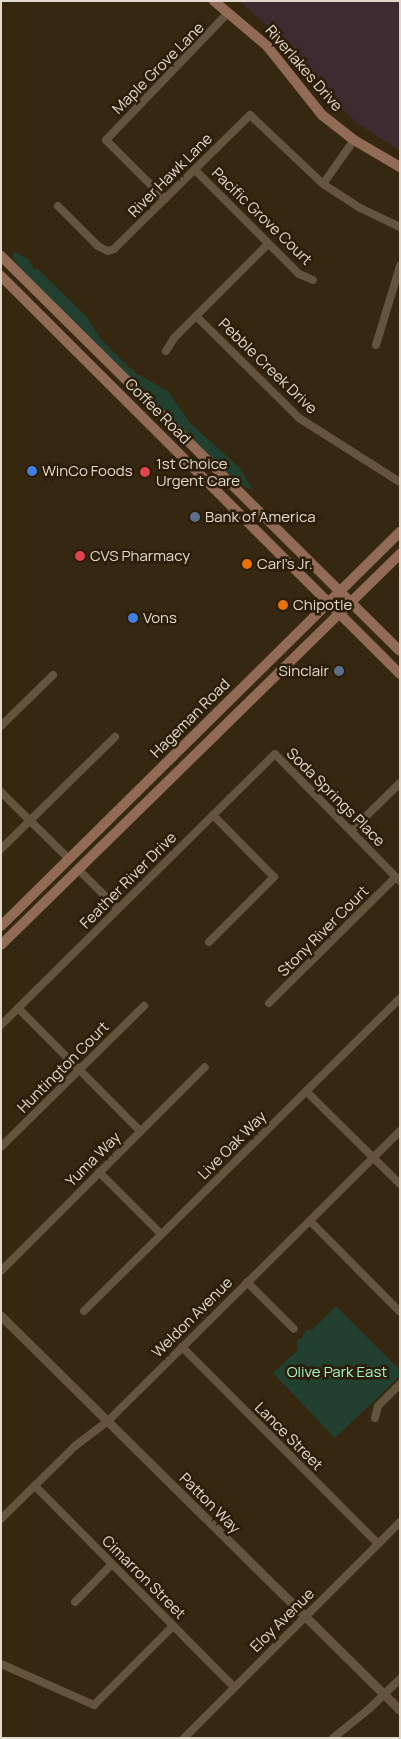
<!DOCTYPE html>
<style>
body{margin:0}
#map{position:relative;width:401px;height:1739px;overflow:hidden;background:#362711;font-family:Manrope,sans-serif}
div>[style]{position:absolute}
.education>*{inset:0;background:#3e2b31}
.green>*{inset:0;background:#214030}
.minor>*{height:8px;margin:-4px;padding:0 4px;transform-origin:4px;border-radius:4px;background:#64543d}
.tertiary>*{height:9px;margin:-4.5px;padding:0 4.5px;transform-origin:4.5px;border-radius:4.5px;background:#64543d}
.secondary>*{height:10px;margin:-5px;padding:0 5px;transform-origin:5px;border-radius:5px;background:#926b57}
.dots>*{width:14px;height:14px;translate:-50% -50%;box-sizing:border-box;border:2px solid #2b1d07;border-radius:50%}
span{translate:-50% -50%;white-space:nowrap;text-align:center;line-height:1.15;-webkit-text-stroke:5px #2b1d07;paint-order:stroke}
.street-label{font-size:15px;color:#e2d9cc}
.poi-label{font-size:15px;color:#e2d9cc}
.left{translate:0 -50%;text-align:left}
.right{translate:-100% -50%;text-align:right}
.park-label{font-size:15px;color:#a1f8cb}
.frame{position:absolute;inset:0;border:2px solid #e2d9cc;pointer-events:none}
</style>
<div id="map">
<div class="education">
<div style="clip-path:polygon(240px 1px,400px 1px,400px 151px,360px 125px,331px 99px,267px 26px)"></div>
</div>
<div class="green">
<div style="clip-path:polygon(15px 252px,28px 259px,34px 269px,38px 269px,86px 316px,100px 338px,135px 373px,168px 391px,190px 423px,240px 468px,253px 491px,238px 483px,210px 457px,20px 268px,12px 256px)"></div>
<div style="clip-path:polygon(336px 1306px,400px 1370px,400px 1376px,335px 1438px,273px 1373px,298px 1350px,296px 1341px,302px 1338px,306px 1330px,312px 1330px)"></div>
</div>
<div class="minor">
<div style="left:195px;top:170px;width:147px;rotate:45deg"></div>
<div style="left:299px;top:274px;width:15px;rotate:23deg"></div>
<div style="left:323px;top:184px;width:54px;rotate:-54.8deg"></div>
<div style="left:165px;top:199px;width:83px;rotate:-135deg"></div>
<div style="left:106px;top:140px;width:176px;rotate:-46.2deg"></div>
<div style="left:58px;top:206px;width:57px;rotate:45deg"></div>
<div style="left:98px;top:246px;width:11px;rotate:27deg"></div>
<div style="left:108px;top:251px;width:6px;rotate:-18deg"></div>
<div style="left:114px;top:249px;width:191px;rotate:-44.6deg"></div>
<div style="left:250px;top:115px;width:100px;rotate:43.4deg"></div>
<div style="left:323px;top:184px;width:44px;rotate:33deg"></div>
<div style="left:360px;top:208px;width:44px;rotate:25.4deg"></div>
<div style="left:196px;top:316px;width:145px;rotate:44.7deg"></div>
<div style="left:299px;top:418px;width:120px;rotate:32.4deg"></div>
<div style="left:376px;top:345px;width:83px;rotate:-73.1deg"></div>
<div style="left:166px;top:351px;width:15px;rotate:-58deg"></div>
<div style="left:174px;top:338px;width:133px;rotate:-45deg"></div>
<div style="left:1px;top:726px;width:73px;rotate:-44.4deg"></div>
<div style="left:1px;top:792px;width:95px;rotate:44.6deg"></div>
<div style="left:351px;top:831px;width:69px;rotate:-44.4deg"></div>
<div style="left:1px;top:849px;width:160px;rotate:-44.5deg"></div>
<div style="left:79px;top:870px;width:55px;rotate:45deg"></div>
<div style="left:209px;top:942px;width:92px;rotate:-45deg"></div>
<div style="left:274px;top:877px;width:87px;rotate:-134.5deg"></div>
<div style="left:269px;top:1003px;width:179px;rotate:-44.8deg"></div>
<div style="left:18px;top:1008px;width:173px;rotate:45.2deg"></div>
<div style="left:1px;top:1025px;width:385px;rotate:-44.7deg"></div>
<div style="left:275px;top:754px;width:178px;rotate:45.5deg"></div>
<div style="left:306px;top:1091px;width:132px;rotate:44.7deg"></div>
<div style="left:1px;top:1147px;width:201px;rotate:-44.6deg"></div>
<div style="left:99px;top:1172px;width:88px;rotate:45deg"></div>
<div style="left:310px;top:1221px;width:128px;rotate:45.3deg"></div>
<div style="left:1px;top:1271px;width:288px;rotate:-45deg"></div>
<div style="left:247px;top:1282px;width:66px;rotate:45deg"></div>
<div style="left:84px;top:1311px;width:445px;rotate:-44.7deg"></div>
<div style="left:182px;top:1347px;width:278px;rotate:45.1deg"></div>
<div style="left:375px;top:1418px;width:12px;rotate:-76deg"></div>
<div style="left:378px;top:1406px;width:31px;rotate:-45deg"></div>
<div style="left:35px;top:1486px;width:283px;rotate:45.3deg"></div>
<div style="left:1px;top:1519px;width:104px;rotate:-44.6deg"></div>
<div style="left:75px;top:1446px;width:41px;rotate:-37.1deg"></div>
<div style="left:108px;top:1421px;width:412px;rotate:-44.8deg"></div>
<div style="left:75px;top:1602px;width:53px;rotate:-45.8deg"></div>
<div style="left:1px;top:1664px;width:102px;rotate:23.8deg"></div>
<div style="left:94px;top:1705px;width:112px;rotate:-45deg"></div>
<div style="left:184px;top:1738px;width:305px;rotate:-45deg"></div>
<div style="left:333px;top:1738px;width:48px;rotate:-39deg"></div>
<div style="left:370px;top:1708px;width:42px;rotate:-44deg"></div>
</div>
<div class="tertiary">
<div style="left:1px;top:1316px;width:561px;rotate:44.64deg"></div>
</div>
<div class="secondary">
<div style="left:214px;top:1px;width:70px;rotate:40.3deg"></div>
<div style="left:267px;top:46px;width:88px;rotate:51.4deg"></div>
<div style="left:322px;top:115px;width:41px;rotate:38deg"></div>
<div style="left:354px;top:140px;width:53px;rotate:30.4deg"></div>
<div style="left:1px;top:256px;width:561px;rotate:44.71deg"></div>
<div style="left:1px;top:276px;width:564px;rotate:44.93deg"></div>
<div style="left:1px;top:926px;width:561px;rotate:-44.64deg"></div>
<div style="left:1px;top:945px;width:559px;rotate:-44.42deg"></div>
</div>
<div class="dots">
<div style="left:32px;top:471px;background:#3f7fe0"></div>
<div style="left:145px;top:472px;background:#e0444e"></div>
<div style="left:195px;top:517px;background:#5c6f8a"></div>
<div style="left:80px;top:556px;background:#e0444e"></div>
<div style="left:247px;top:564px;background:#e8710a"></div>
<div style="left:283px;top:605px;background:#e8710a"></div>
<div style="left:133px;top:618px;background:#3f7fe0"></div>
<div style="left:339px;top:671px;background:#5c6f8a"></div>
</div>
<div class="street-label">
<span style="left:158px;top:68px;rotate:-45deg">Maple Grove Lane</span>
<span style="left:304px;top:68px;rotate:49deg">Riverlakes Drive</span>
<span style="left:170px;top:175px;rotate:-45deg">River Hawk Lane</span>
<span style="left:262px;top:216px;rotate:44deg">Pacific Grove Court</span>
<span style="left:268px;top:366px;rotate:44deg">Pebble Creek Drive</span>
<span style="left:158px;top:411px;rotate:45deg">Coffee Road</span>
<span style="left:190px;top:718px;rotate:-45deg">Hageman Road</span>
<span style="left:336px;top:797px;rotate:45deg">Soda Springs Place</span>
<span style="left:128px;top:880px;rotate:-45deg">Feather River Drive</span>
<span style="left:323px;top:931px;rotate:-45deg">Stony River Court</span>
<span style="left:63px;top:1067px;rotate:-45deg">Huntington Court</span>
<span style="left:232px;top:1145px;rotate:-45deg">Live Oak Way</span>
<span style="left:93px;top:1159px;rotate:-45deg">Yuma Way</span>
<span style="left:192px;top:1317px;rotate:-45deg">Weldon Avenue</span>
<span style="left:289px;top:1436px;rotate:45deg">Lance Street</span>
<span style="left:210px;top:1503px;rotate:45deg">Patton Way</span>
<span style="left:144px;top:1577px;rotate:45deg">Cimarron Street</span>
<span style="left:282px;top:1620px;rotate:-45deg">Eloy Avenue</span>
</div>
<div class="poi-label">
<span class="left" style="left:156px;top:472px">1st Choice<br>Urgent Care</span>
<span class="left" style="left:42px;top:471px">WinCo Foods</span>
<span class="left" style="left:205px;top:517px">Bank of America</span>
<span class="left" style="left:90px;top:556px">CVS Pharmacy</span>
<span class="left" style="left:257px;top:564px">Carl's Jr.</span>
<span class="left" style="left:293px;top:605px">Chipotle</span>
<span class="left" style="left:143px;top:618px">Vons</span>
<span class="right" style="left:329px;top:671px">Sinclair</span>
</div>
<div class="park-label">
<span style="left:337px;top:1372px">Olive Park East</span>
</div>
<div class="frame"></div>
</div>
